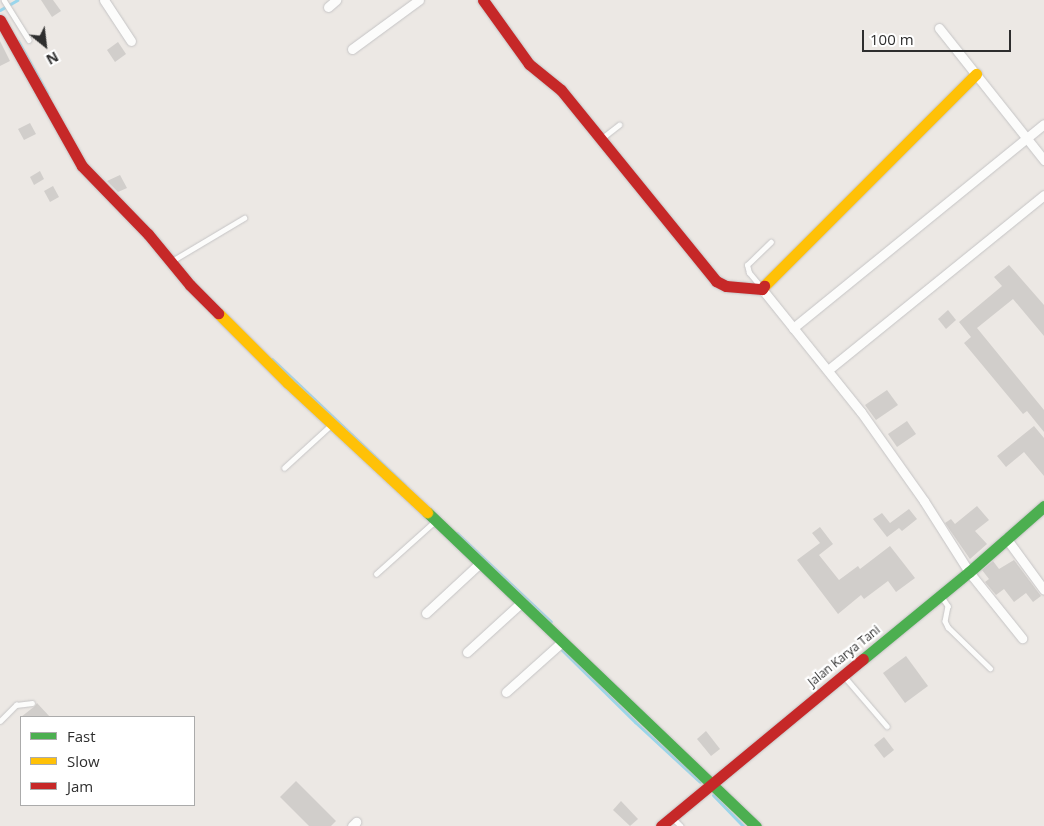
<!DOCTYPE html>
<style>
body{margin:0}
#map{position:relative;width:1044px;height:826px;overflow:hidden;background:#ece8e4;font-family:"Open Sans",sans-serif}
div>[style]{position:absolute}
.stream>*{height:3px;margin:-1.5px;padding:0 1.5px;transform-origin:1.5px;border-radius:1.5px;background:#99d6ec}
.building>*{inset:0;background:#d1cecb}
.roads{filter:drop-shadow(0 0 1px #c5c4c5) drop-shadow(0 0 1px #c5c4c5)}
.lane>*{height:4.5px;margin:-2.25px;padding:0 2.25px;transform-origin:2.25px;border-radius:2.25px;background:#fcfcfb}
.street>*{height:9px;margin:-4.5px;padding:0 4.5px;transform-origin:4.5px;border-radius:4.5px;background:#fcfcfb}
.fast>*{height:11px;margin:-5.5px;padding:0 5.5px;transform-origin:5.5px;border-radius:5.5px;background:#4caf50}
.slow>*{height:11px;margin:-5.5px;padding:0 5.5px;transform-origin:5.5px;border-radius:5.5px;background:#ffc107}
.jam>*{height:11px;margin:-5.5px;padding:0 5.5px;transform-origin:5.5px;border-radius:5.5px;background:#c62828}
span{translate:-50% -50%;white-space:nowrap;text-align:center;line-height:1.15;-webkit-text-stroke:4.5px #fff;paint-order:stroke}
.street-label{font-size:12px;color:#2e2e2e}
.legend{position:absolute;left:20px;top:716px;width:175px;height:90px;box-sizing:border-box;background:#fff;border:1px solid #ababab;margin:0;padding:6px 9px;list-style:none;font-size:15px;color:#2e2e2e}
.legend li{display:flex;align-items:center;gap:10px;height:25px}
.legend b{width:25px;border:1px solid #ababab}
.north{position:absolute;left:20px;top:20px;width:50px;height:50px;-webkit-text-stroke:4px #fff;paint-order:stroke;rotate:151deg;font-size:14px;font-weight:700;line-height:20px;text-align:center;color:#2e2e2e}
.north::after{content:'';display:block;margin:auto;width:18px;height:22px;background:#2e2e2e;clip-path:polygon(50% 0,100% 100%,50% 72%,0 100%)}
.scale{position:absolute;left:862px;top:30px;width:149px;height:22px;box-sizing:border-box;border:2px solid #2e2e2e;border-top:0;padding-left:6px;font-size:15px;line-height:18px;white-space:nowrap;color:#2e2e2e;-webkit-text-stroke:4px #fff;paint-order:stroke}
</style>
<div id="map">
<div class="stream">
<div style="left:0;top:10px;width:20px;rotate:-30deg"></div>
<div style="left:18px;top:41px;width:60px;rotate:60.9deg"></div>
<div style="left:272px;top:359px;width:183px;rotate:43.5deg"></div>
<div style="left:457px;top:533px;width:129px;rotate:43.4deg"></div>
<div style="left:559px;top:647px;width:107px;rotate:44.6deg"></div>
<div style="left:635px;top:722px;width:88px;rotate:42.7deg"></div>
<div style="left:713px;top:795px;width:43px;rotate:45.9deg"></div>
</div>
<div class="building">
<div style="clip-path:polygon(41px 0,53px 0,61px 11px,52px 17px)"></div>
<div style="clip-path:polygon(0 41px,10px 61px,0 66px)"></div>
<div style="clip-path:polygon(118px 42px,126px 54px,115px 62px,107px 50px)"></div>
<div style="clip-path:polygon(30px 123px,36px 134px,24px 140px,18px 129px)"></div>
<div style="clip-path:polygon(40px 171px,44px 179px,34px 185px,30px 177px)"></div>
<div style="clip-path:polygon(120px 175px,127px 188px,118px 192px,107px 181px)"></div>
<div style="clip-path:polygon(53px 186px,59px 197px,50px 202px,44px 191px)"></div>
<div style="clip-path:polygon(1009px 265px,1044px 305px,1044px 336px,1013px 299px,977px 328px,1044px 410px,1044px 432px,1027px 411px,1023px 414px,964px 343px,971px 337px,959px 322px,1002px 286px,994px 277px)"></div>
<div style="clip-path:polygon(948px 310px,956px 320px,946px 329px,938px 319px)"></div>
<div style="clip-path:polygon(887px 390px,898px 405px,876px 420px,865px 405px)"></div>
<div style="clip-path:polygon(907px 421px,916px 434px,897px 447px,888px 434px)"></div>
<div style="clip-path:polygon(1034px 426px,1044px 438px,1044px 476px,1024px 452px,1006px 467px,997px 456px)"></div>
<div style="clip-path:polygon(977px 506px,989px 520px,975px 531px,987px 544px,970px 559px,945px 523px,951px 519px,955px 524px)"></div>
<div style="clip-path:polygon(909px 509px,917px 519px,902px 531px,899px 528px,887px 537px,873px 519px,882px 513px,890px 523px)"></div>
<div style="clip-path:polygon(820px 527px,833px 544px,819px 555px,839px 580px,858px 566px,860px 569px,890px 546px,915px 578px,896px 592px,888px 581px,864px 599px,861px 595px,838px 614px,797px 560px,820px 543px,812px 533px)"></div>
<div style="clip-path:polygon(1014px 560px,1041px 596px,1033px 602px,1026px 593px,1014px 602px,1004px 589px,996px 595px,985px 582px,989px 579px,982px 570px,993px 561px,999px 569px)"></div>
<div style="clip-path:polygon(906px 656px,928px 686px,905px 703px,883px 673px)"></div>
<div style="clip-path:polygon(37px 703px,50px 717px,21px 717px,35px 706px)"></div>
<div style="clip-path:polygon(706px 731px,720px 749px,711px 756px,697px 739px)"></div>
<div style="clip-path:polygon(884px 737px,894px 750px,884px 758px,874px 745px)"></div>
<div style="clip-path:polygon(296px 781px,336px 821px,331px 826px,309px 826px,280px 797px)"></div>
<div style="clip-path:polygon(621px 801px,638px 819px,630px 826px,613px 810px)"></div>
</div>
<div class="roads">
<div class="lane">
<div style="left:4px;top:0;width:47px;rotate:58deg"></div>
<div style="left:601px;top:139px;width:23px;rotate:-38deg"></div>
<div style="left:172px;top:261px;width:84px;rotate:-30.8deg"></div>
<div style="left:760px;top:286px;width:17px;rotate:-130deg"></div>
<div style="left:749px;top:273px;width:8px;rotate:-104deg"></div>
<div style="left:747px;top:265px;width:33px;rotate:-44deg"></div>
<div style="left:284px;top:468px;width:64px;rotate:-42.5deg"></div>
<div style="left:376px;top:574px;width:79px;rotate:-41.9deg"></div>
<div style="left:942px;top:597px;width:11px;rotate:56deg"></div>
<div style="left:948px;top:606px;width:15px;rotate:101deg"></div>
<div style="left:945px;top:621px;width:7px;rotate:63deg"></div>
<div style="left:948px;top:627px;width:59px;rotate:44.3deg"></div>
<div style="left:844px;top:676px;width:66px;rotate:49.3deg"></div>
<div style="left:0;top:721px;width:23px;rotate:-45deg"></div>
<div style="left:16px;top:705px;width:16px;rotate:-7deg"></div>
<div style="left:673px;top:818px;width:11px;rotate:45deg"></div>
</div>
<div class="street">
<div style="left:104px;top:0;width:49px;rotate:56.6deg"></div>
<div style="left:328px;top:7px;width:11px;rotate:-41deg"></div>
<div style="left:939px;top:28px;width:169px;rotate:51.5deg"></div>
<div style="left:352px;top:49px;width:83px;rotate:-36.2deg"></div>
<div style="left:762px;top:289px;width:158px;rotate:51.2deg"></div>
<div style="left:861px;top:412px;width:109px;rotate:54.7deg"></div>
<div style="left:924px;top:501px;width:84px;rotate:57.6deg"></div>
<div style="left:969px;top:572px;width:85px;rotate:51.2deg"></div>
<div style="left:793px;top:328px;width:323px;rotate:-39.1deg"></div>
<div style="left:828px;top:370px;width:278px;rotate:-39deg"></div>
<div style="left:1006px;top:538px;width:64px;rotate:53.8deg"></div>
<div style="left:426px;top:613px;width:74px;rotate:-42.8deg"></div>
<div style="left:467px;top:652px;width:74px;rotate:-42.3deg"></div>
<div style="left:506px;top:692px;width:76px;rotate:-41.8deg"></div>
<div style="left:352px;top:826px;width:6px;rotate:-45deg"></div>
</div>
<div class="fast">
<div style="left:427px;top:512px;width:455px;rotate:43.7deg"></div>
<div style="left:863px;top:659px;width:137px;rotate:-39.4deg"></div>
<div style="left:969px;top:572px;width:100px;rotate:-41.3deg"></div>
</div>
<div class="slow">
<div style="left:764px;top:286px;width:300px;rotate:-45deg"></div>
<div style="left:218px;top:313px;width:99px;rotate:45deg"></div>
<div style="left:288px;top:383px;width:190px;rotate:42.9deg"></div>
</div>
<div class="jam">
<div style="left:483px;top:0;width:79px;rotate:54.3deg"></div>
<div style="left:529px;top:64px;width:41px;rotate:39.1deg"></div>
<div style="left:561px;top:90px;width:246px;rotate:50.9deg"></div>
<div style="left:716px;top:281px;width:11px;rotate:27deg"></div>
<div style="left:726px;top:286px;width:36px;rotate:5deg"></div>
<div style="left:762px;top:289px;width:4px;rotate:-56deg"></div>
<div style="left:0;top:20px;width:167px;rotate:60.7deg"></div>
<div style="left:82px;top:166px;width:95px;rotate:45.9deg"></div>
<div style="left:148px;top:234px;width:66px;rotate:50.5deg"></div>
<div style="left:190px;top:285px;width:40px;rotate:45deg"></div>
<div style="left:661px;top:826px;width:262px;rotate:-39.6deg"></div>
</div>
</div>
<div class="street-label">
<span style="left:844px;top:656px;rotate:-39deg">Jalan Karya Tani</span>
</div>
<ul class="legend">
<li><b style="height:6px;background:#4caf50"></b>Fast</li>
<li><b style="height:6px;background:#ffc107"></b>Slow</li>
<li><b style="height:6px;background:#c62828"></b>Jam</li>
</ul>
<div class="north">N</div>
<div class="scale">100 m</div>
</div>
